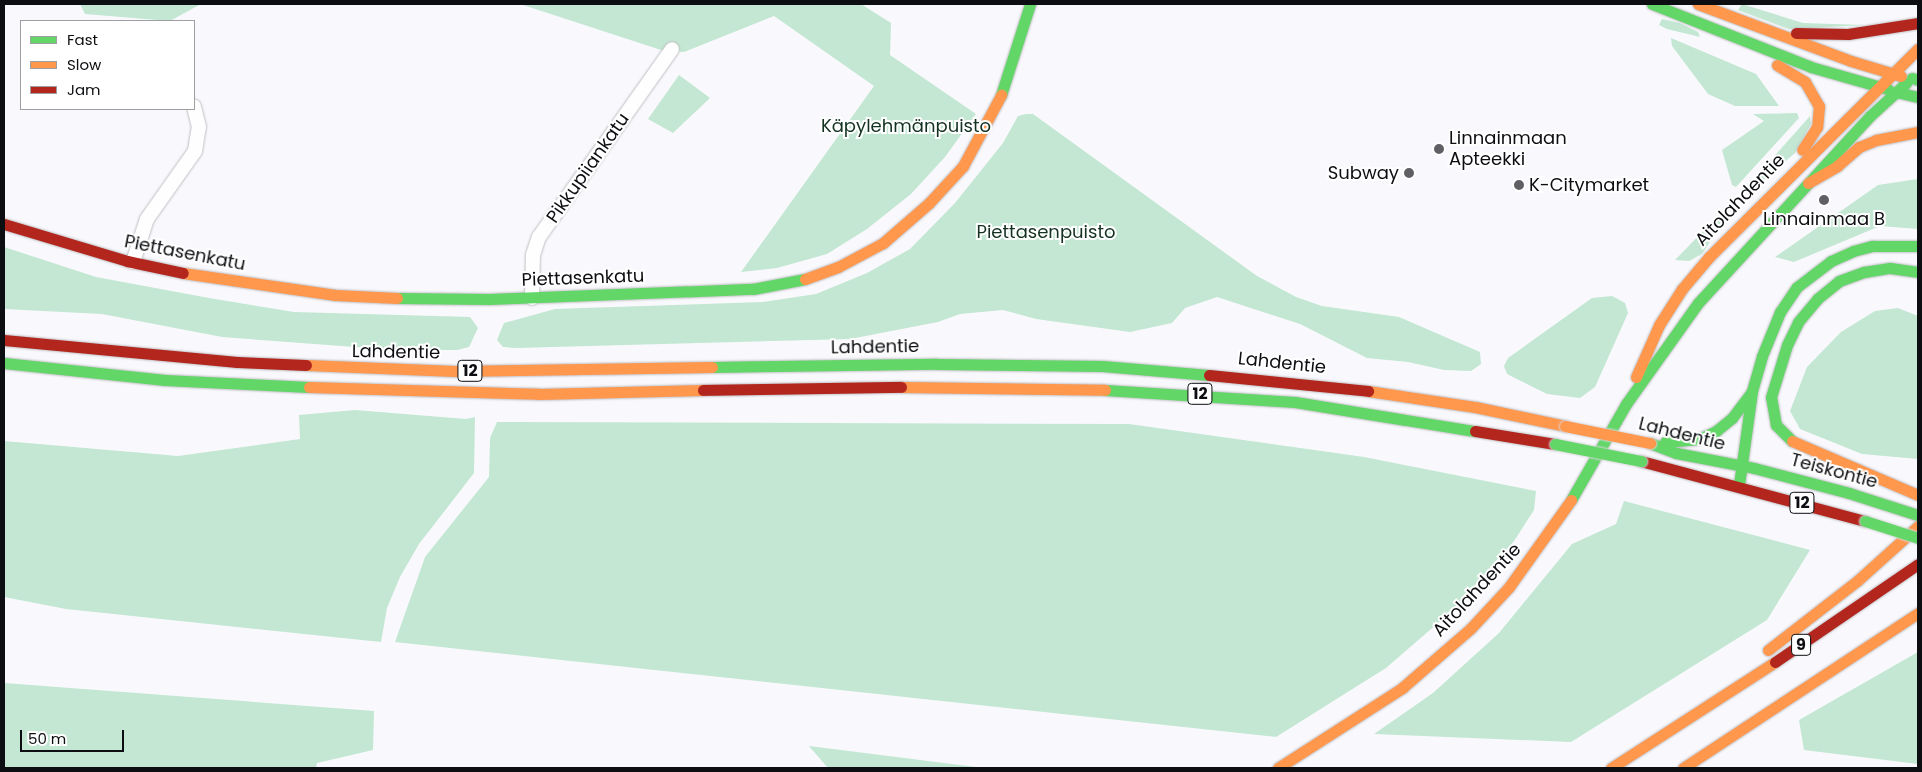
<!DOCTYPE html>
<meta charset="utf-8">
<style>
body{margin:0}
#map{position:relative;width:1922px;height:772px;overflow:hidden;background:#f9f9fd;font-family:Poppins,sans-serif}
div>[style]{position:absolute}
.green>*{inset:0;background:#c3e7d2}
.roads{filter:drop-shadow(0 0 1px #c0c0c4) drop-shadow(0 0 1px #c0c0c4)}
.street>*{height:14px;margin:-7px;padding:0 7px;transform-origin:7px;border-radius:7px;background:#fefeff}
.fast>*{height:11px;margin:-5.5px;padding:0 5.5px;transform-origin:5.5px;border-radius:5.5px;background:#63d668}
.slow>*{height:11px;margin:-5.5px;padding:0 5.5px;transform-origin:5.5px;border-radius:5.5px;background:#ff974d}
.jam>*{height:11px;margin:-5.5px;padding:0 5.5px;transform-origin:5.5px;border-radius:5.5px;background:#b3261e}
.bridges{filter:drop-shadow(0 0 1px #d6d6d8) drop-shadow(0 0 1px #d6d6d8)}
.fast-bridge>*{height:11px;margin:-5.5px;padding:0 5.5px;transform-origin:5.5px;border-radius:5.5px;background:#63d668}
.slow-bridge>*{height:11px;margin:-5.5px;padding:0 5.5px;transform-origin:5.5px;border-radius:5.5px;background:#ff974d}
.dots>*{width:14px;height:14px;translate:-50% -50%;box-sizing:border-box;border:2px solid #fff;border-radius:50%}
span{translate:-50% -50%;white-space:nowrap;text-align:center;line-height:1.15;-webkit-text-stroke:4px #fff;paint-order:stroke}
.shield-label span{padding:1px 4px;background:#fff;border:1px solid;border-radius:4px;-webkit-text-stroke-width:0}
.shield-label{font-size:16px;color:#0d0e11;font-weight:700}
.park-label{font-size:18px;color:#143221}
.poi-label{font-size:18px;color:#0d0e11}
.left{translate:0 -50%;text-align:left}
.right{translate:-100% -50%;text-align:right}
.street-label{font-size:18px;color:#0d0e11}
.frame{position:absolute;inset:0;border:5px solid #0d0e11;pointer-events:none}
.legend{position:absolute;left:20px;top:20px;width:175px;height:90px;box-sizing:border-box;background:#fff;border:1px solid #9e9fa0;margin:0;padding:6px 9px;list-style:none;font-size:15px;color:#0d0e11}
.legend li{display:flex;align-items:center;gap:10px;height:25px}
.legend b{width:25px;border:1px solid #9e9fa0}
.scale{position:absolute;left:20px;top:730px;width:104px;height:22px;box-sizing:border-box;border:2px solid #0d0e11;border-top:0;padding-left:6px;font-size:15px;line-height:18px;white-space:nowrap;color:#0d0e11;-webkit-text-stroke:4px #fff;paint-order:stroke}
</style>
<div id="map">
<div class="green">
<div style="clip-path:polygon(80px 4px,201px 4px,170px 21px,85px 14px)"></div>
<div style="clip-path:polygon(520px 4px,861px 4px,891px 23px,890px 55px,976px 114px,945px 157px,911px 194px,867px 229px,827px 254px,777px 268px,741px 272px,874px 86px,774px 16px,684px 52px,661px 50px)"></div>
<div style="clip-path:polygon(1742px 4px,1803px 23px,1865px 25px,1789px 29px,1738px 10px)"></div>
<div style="clip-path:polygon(1662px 19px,1680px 23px,1698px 32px,1700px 37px,1667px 29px,1659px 25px)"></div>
<div style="clip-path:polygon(1671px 38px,1756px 74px,1779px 106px,1735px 106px,1708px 94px,1672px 46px)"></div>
<div style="clip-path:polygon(679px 75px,710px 98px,673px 133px,648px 119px)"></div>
<div style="clip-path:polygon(1797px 113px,1799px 118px,1736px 187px,1732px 185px,1722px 150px,1764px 121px,1753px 114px)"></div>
<div style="clip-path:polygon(1026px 114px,1033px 114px,1257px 276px,1296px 297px,1322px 306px,1399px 317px,1480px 352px,1481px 364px,1471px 371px,1444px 370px,1408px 362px,1367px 358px,1300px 324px,1217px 297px,1185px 308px,1172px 323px,1130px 332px,1036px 319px,1003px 310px,960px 314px,938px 322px,850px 339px,516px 348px,503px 347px,497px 340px,504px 323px,555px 309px,763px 302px,816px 294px,867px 273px,910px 249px,955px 203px,1003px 143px,1018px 116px)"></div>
<div style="clip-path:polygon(1810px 116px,1811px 124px,1795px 153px,1760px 183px,1755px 178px)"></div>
<div style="clip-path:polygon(1918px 179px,1918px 229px,1880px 226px,1794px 262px,1775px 257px,1878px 185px)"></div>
<div style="clip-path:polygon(1721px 213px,1726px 218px,1702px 254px,1689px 261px,1675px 260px)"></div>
<div style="clip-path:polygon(4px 247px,96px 277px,209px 298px,294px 312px,470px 317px,478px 328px,469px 347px,457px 350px,395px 350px,222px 337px,102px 314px,4px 309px)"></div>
<div style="clip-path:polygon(1612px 296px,1625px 303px,1628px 313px,1595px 387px,1580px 398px,1547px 394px,1507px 374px,1504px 366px,1508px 358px,1592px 298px)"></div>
<div style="clip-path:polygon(1898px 308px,1918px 316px,1918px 459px,1862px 454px,1800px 429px,1790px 411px,1807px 367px,1841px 332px,1875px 311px)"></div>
<div style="clip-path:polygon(355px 410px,466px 419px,475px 417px,474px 473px,419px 544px,400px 577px,387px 608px,381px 642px,66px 609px,4px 597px,4px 441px,178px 456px,300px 439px,299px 415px)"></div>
<div style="clip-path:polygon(497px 422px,1129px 424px,1364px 457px,1536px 491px,1534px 510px,1514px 541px,1453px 610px,1386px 668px,1276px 737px,395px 642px,425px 557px,489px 477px,490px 438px)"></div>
<div style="clip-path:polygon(1624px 501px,1810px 550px,1767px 620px,1571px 742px,1374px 734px,1433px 693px,1499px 633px,1572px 544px,1616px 524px)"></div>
<div style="clip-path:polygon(1918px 652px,1918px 764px,1804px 750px,1799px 720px)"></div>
<div style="clip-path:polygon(4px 683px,374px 711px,373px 750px,317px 763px,316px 768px,4px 768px)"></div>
<div style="clip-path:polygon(809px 746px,984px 768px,828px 768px)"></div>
</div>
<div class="roads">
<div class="street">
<div style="left:133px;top:262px;width:45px;rotate:-72deg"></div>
<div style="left:147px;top:219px;width:83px;rotate:-54.8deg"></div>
<div style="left:195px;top:151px;width:24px;rotate:-81deg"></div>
<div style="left:199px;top:127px;width:21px;rotate:-104deg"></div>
<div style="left:532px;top:298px;width:43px;rotate:-88.7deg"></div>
<div style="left:533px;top:255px;width:19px;rotate:-72deg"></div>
<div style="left:539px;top:237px;width:230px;rotate:-54.7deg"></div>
</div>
<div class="fast">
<div style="left:1652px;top:4px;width:171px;rotate:21.6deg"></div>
<div style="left:1811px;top:67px;width:80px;rotate:15.9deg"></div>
<div style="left:1912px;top:78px;width:6px;rotate:18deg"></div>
<div style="left:1896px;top:92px;width:23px;rotate:13deg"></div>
<div style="left:1001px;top:95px;width:96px;rotate:-72.3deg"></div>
<div style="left:397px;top:298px;width:92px;rotate:0.6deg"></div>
<div style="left:489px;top:299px;width:264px;rotate:-2.2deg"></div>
<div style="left:753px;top:289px;width:53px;rotate:-10.9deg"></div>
<div style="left:4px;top:363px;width:162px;rotate:6deg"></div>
<div style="left:165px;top:380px;width:144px;rotate:2.8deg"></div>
<div style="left:712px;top:367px;width:225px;rotate:-0.8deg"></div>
<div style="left:937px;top:364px;width:165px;rotate:0.7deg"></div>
<div style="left:1102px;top:366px;width:107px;rotate:4.8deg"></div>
<div style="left:1105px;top:390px;width:190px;rotate:3.6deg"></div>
<div style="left:1295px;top:402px;width:182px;rotate:9.2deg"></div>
<div style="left:1792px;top:441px;width:23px;rotate:-135deg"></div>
<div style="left:1776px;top:425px;width:28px;rotate:-100deg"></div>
<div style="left:1771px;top:397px;width:54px;rotate:-72.9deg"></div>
<div style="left:1787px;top:345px;width:25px;rotate:-64deg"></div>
<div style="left:1798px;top:322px;width:30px;rotate:-50deg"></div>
<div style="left:1817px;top:299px;width:28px;rotate:-39deg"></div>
<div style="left:1839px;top:281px;width:27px;rotate:-20deg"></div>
<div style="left:1864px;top:272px;width:26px;rotate:-9deg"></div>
<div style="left:1890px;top:268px;width:28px;rotate:8deg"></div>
<div style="left:1665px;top:442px;width:34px;rotate:-5deg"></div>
<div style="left:1699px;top:439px;width:19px;rotate:-25deg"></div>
<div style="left:1716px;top:431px;width:21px;rotate:-39deg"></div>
<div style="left:1732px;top:418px;width:31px;rotate:-53deg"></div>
<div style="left:1650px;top:443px;width:28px;rotate:21deg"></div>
<div style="left:1676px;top:453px;width:79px;rotate:10.9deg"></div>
<div style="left:1754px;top:468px;width:98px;rotate:14.7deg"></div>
<div style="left:1849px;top:493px;width:72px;rotate:17.7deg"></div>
<div style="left:1739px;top:485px;width:95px;rotate:-82.1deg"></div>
<div style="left:1752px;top:391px;width:36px;rotate:-74deg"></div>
<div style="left:1762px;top:356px;width:48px;rotate:-67.8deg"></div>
<div style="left:1780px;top:312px;width:30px;rotate:-56deg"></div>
<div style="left:1797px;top:287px;width:43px;rotate:-37.4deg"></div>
<div style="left:1831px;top:261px;width:24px;rotate:-24deg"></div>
<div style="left:1853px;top:251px;width:20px;rotate:-15deg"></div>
<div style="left:1872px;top:246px;width:46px"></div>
<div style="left:1571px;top:500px;width:111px;rotate:-60.2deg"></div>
<div style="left:1626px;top:404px;width:124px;rotate:-54.5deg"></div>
<div style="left:1698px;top:303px;width:254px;rotate:-47.4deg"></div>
<div style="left:1870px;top:116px;width:49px;rotate:-42.5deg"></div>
</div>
<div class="slow">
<div style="left:1698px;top:4px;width:163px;rotate:20.4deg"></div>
<div style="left:1851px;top:61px;width:52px;rotate:16.7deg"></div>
<div style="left:1777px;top:65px;width:33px;rotate:31deg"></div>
<div style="left:1805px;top:82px;width:28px;rotate:60deg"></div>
<div style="left:1819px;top:106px;width:21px;rotate:95deg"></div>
<div style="left:1817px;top:127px;width:27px;rotate:123deg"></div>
<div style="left:1808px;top:183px;width:34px;rotate:-30deg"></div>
<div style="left:1837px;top:166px;width:29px;rotate:-41deg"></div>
<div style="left:1859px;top:147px;width:18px;rotate:-22deg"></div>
<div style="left:1876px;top:140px;width:43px;rotate:-10.8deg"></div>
<div style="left:183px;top:273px;width:154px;rotate:8.2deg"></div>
<div style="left:335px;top:295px;width:62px;rotate:2.8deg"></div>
<div style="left:805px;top:279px;width:35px;rotate:-20deg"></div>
<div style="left:838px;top:267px;width:51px;rotate:-28.1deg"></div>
<div style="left:883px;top:243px;width:61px;rotate:-41deg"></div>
<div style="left:929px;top:203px;width:50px;rotate:-47.4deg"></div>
<div style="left:963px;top:166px;width:81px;rotate:-61.8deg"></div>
<div style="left:306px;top:365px;width:149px;rotate:2.3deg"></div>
<div style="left:455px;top:371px;width:257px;rotate:-0.9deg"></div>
<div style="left:1636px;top:377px;width:57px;rotate:-66.1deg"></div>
<div style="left:1659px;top:325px;width:43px;rotate:-57.4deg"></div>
<div style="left:1682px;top:289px;width:42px;rotate:-49.8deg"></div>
<div style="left:1709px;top:257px;width:295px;rotate:-44.9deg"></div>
<div style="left:309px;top:387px;width:230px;rotate:1.7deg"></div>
<div style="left:539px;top:394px;width:164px;rotate:-1.4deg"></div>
<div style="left:901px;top:387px;width:204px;rotate:0.8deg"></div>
<div style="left:1368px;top:391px;width:108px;rotate:8.5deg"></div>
<div style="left:1475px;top:407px;width:92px;rotate:11.9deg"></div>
<div style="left:1792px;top:441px;width:137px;rotate:23.2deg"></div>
<div style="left:1768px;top:650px;width:113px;rotate:-37.8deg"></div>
<div style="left:1857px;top:581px;width:82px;rotate:-42deg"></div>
<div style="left:1278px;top:768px;width:148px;rotate:-32.8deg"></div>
<div style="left:1402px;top:688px;width:91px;rotate:-41deg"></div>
<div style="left:1471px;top:628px;width:56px;rotate:-47.2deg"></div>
<div style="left:1509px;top:587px;width:107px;rotate:-54.5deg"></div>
<div style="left:1611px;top:768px;width:195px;rotate:-32.9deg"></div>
<div style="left:1683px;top:768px;width:282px;rotate:-33.4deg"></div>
</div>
<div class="jam">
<div style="left:1796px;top:33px;width:52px;rotate:1.1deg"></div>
<div style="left:1848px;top:34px;width:71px;rotate:-8.9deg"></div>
<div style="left:4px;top:224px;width:128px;rotate:16.7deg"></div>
<div style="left:127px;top:261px;width:57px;rotate:12.1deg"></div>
<div style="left:4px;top:340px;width:234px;rotate:5.4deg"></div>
<div style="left:237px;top:362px;width:69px;rotate:2.5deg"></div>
<div style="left:1209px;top:375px;width:160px;rotate:5.7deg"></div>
<div style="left:703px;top:390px;width:198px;rotate:-0.9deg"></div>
<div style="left:1475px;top:431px;width:81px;rotate:9.2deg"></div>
<div style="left:1641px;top:461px;width:232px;rotate:15deg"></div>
<div style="left:1775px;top:662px;width:173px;rotate:-34.4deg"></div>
</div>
</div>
<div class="bridges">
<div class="fast-bridge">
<div style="left:1555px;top:444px;width:88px;rotate:11.2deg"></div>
<div style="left:1865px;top:521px;width:56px;rotate:17.8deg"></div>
</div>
<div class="slow-bridge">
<div style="left:1565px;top:426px;width:87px;rotate:11.3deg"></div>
</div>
</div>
<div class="dots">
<div style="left:1439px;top:149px;background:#606064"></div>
<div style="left:1409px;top:173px;background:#606064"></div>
<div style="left:1519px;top:185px;background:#606064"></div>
<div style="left:1824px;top:200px;background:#606064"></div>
</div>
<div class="shield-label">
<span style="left:470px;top:371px">12</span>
<span style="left:1200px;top:394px">12</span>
<span style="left:1802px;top:503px">12</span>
<span style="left:1801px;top:645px">9</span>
</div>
<div class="park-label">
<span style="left:906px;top:126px">Käpylehmänpuisto</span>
<span style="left:1046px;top:232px">Piettasenpuisto</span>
</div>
<div class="poi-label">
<span class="left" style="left:1449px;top:149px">Linnainmaan<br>Apteekki</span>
<span class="right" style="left:1399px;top:173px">Subway</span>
<span class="left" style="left:1529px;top:185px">K-Citymarket</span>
<span style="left:1824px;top:219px">Linnainmaa B</span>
</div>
<div class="street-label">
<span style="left:588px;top:168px;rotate:-55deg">Pikkupiiankatu</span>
<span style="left:1740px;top:200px;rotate:-46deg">Aitolahdentie</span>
<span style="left:185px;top:253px;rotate:11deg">Piettasenkatu</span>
<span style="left:583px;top:278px;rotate:-2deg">Piettasenkatu</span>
<span style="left:875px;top:347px;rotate:-1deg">Lahdentie</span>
<span style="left:396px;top:352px;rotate:1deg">Lahdentie</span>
<span style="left:1282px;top:363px;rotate:6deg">Lahdentie</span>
<span style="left:1682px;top:434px;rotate:14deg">Lahdentie</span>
<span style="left:1834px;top:471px;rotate:15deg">Teiskontie</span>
<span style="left:1477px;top:590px;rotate:-47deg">Aitolahdentie</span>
</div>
<div class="frame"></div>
<ul class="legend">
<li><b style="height:6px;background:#63d668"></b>Fast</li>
<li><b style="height:6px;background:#ff974d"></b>Slow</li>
<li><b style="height:6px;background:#b3261e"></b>Jam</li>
</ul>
<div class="scale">50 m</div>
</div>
